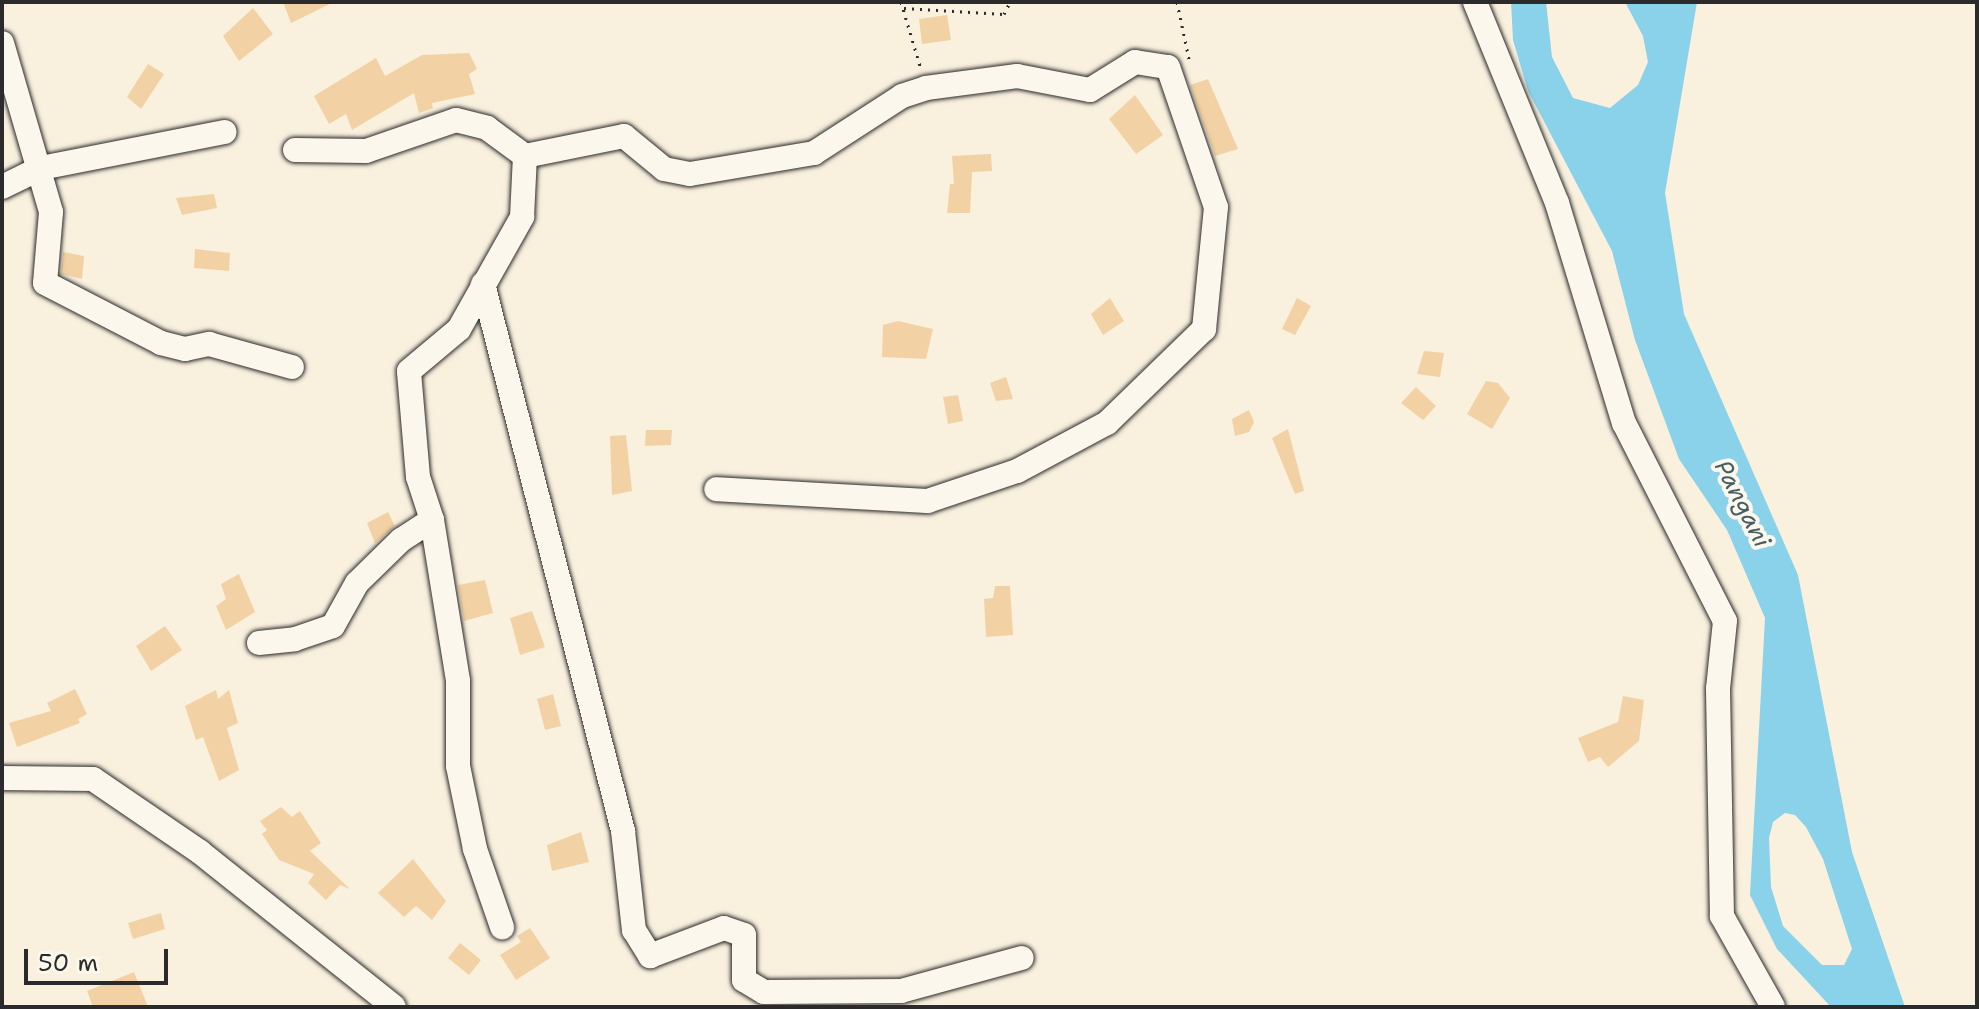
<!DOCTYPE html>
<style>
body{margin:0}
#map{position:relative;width:1979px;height:1009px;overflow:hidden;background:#f9f0de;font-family:"Shantell Sans",sans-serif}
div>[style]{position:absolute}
.water>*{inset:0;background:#89d2ea}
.building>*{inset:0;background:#f2d2a4}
.path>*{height:3px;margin-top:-1.5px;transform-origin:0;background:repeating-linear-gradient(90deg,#2b2b2b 0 2px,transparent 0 8px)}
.roads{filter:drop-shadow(0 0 2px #2b2b2b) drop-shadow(0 0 2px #2b2b2b)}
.minor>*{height:24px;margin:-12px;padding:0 12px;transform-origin:12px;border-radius:12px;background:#fbf7ec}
span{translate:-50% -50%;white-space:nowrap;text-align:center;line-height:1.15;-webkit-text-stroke:8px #fbf7ec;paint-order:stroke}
.water-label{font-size:24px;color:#475d64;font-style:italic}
.frame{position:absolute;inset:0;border:4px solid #2b2b2b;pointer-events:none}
.scale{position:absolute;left:24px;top:949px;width:144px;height:36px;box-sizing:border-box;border:4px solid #2b2b2b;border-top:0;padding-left:10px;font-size:24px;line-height:28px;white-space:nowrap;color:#2b2b2b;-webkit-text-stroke:6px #fbf7ec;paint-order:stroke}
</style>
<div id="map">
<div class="water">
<div style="clip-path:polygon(evenodd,1511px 2px,1546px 2px,1552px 57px,1573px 98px,1610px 108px,1638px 85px,1648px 62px,1643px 36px,1625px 2px,1697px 2px,1665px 193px,1684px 314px,1798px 575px,1852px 852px,1905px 1007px,1831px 1007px,1777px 949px,1750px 895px,1765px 618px,1727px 530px,1679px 459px,1635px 340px,1612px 251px,1528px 91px,1513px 40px,1511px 2px,1785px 813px,1795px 815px,1806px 827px,1823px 859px,1852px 949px,1844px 965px,1822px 965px,1783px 926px,1771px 887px,1769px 838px,1773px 822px,1785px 813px)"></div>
</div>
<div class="building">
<div style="clip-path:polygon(283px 2px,334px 2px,291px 23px)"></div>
<div style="clip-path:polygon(253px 8px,273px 34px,239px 61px,223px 36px)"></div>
<div style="clip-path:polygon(947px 15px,951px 40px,922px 44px,919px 19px)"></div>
<div style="clip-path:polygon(469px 53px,477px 69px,469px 74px,475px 94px,432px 103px,433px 108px,419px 113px,414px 93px,352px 130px,346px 114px,329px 124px,314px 96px,376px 58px,385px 76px,422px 55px)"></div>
<div style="clip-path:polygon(148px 64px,164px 74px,141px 109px,127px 97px)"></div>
<div style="clip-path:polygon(1208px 79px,1238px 149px,1215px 156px,1190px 85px)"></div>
<div style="clip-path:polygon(1135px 95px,1163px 135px,1136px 154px,1109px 119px)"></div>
<div style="clip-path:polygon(991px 154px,992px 171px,972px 172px,970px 213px,947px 213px,950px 184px,954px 184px,952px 156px)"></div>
<div style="clip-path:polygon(214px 194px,217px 208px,182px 215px,176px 198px)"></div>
<div style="clip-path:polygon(195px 249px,230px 253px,229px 271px,194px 268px)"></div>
<div style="clip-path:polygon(63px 252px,84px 256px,82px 279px,61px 274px)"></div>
<div style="clip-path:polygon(1110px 298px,1124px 321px,1103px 335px,1091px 314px)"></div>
<div style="clip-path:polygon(1297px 298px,1311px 306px,1295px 335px,1282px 329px)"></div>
<div style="clip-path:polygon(898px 321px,933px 329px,926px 359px,882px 357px,883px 325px)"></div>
<div style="clip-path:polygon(1424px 351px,1444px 353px,1440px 377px,1417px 374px)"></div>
<div style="clip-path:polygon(1006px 377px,1013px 399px,996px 401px,990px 383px)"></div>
<div style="clip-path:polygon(1486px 381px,1498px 383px,1510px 398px,1492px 429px,1467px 414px)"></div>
<div style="clip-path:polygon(1416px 387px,1436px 406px,1423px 420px,1401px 403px)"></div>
<div style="clip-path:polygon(958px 395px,963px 421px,948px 424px,943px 397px)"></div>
<div style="clip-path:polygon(1249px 410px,1254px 422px,1249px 432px,1235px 436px,1232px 419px)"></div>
<div style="clip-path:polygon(1288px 429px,1304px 491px,1295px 494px,1272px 438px)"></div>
<div style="clip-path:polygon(646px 430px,672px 430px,671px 445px,645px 446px)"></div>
<div style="clip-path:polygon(626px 435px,632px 491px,612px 495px,610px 436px)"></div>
<div style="clip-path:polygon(388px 512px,395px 526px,375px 543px,367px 523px)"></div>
<div style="clip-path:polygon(239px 574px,255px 612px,226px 630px,216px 606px,226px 599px,221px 584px)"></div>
<div style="clip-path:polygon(485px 580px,493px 613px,464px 621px,458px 585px)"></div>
<div style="clip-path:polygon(995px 586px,1010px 586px,1013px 635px,986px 637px,984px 599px,993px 598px)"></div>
<div style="clip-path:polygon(532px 611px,545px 647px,520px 655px,510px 618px)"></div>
<div style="clip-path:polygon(165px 626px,182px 650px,151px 671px,136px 646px)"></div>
<div style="clip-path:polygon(75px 689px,87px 714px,78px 719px,80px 723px,17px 747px,9px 723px,51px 711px,47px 703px)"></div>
<div style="clip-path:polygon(216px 690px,218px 699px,229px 690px,238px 723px,227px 728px,239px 770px,219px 781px,203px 737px,196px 740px,185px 706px)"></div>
<div style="clip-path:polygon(553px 694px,561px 726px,545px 730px,537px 699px)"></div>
<div style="clip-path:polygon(1623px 696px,1644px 700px,1639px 741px,1608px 767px,1600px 757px,1588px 762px,1578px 738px,1618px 722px)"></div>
<div style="clip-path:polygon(281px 807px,292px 817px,300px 811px,321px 843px,310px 851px,350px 889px,340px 885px,326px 900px,308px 883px,314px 874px,279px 860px,262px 834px,267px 830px,260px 821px)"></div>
<div style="clip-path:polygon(581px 832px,589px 862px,552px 871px,547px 845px)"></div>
<div style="clip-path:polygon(413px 859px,446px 901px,432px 920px,416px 906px,404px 917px,378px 893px)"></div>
<div style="clip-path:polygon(161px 913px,165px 929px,133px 939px,128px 923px)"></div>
<div style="clip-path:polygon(530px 928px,550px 958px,516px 980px,500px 955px,521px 942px,517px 936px)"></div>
<div style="clip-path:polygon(460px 943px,481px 960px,469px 975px,448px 958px)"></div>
<div style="clip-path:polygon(134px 972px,148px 1007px,93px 1007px,87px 991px)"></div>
</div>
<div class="path">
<div style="left:901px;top:2px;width:70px;rotate:73.4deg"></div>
<div style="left:1177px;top:2px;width:58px;rotate:78.1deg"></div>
<div style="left:904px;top:8px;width:100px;rotate:3.4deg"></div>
<div style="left:1004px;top:14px;width:13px;rotate:-63deg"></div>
</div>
<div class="roads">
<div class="minor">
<div style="left:1475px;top:2px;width:217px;rotate:67.8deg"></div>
<div style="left:1557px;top:203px;width:230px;rotate:73.1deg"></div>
<div style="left:1624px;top:423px;width:222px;rotate:63deg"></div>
<div style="left:1725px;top:621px;width:68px;rotate:95.9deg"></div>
<div style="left:1718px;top:689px;width:227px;rotate:89deg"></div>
<div style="left:1722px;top:916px;width:104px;rotate:60.7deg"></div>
<div style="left:2px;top:43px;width:176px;rotate:73.8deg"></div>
<div style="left:51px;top:212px;width:71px;rotate:94.8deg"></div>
<div style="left:45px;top:283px;width:131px;rotate:27.3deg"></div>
<div style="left:161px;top:343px;width:25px;rotate:14deg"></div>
<div style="left:185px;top:349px;width:25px;rotate:-12deg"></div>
<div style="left:209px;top:344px;width:86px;rotate:15.5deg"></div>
<div style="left:295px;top:150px;width:71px;rotate:0.8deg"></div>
<div style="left:366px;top:151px;width:95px;rotate:-19deg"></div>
<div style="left:456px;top:120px;width:32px;rotate:14deg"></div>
<div style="left:487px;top:128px;width:47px;rotate:36.4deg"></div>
<div style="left:2px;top:187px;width:43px;rotate:-26deg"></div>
<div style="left:41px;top:168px;width:187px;rotate:-11.1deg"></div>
<div style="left:483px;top:284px;width:565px;rotate:75.64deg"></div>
<div style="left:623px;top:831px;width:100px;rotate:83.7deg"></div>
<div style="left:634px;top:930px;width:31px;rotate:58deg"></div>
<div style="left:650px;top:956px;width:79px;rotate:-20.7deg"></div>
<div style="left:724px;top:928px;width:21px;rotate:19deg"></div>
<div style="left:744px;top:935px;width:45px;rotate:90deg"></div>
<div style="left:744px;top:980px;width:23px;rotate:31deg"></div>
<div style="left:764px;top:992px;width:137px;rotate:-0.4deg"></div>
<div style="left:901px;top:991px;width:125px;rotate:-15.3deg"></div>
<div style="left:432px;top:520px;width:163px;rotate:80.8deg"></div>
<div style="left:458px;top:681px;width:85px;rotate:90deg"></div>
<div style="left:458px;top:766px;width:85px;rotate:78.4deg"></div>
<div style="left:475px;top:849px;width:83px;rotate:70.9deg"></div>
<div style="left:259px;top:643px;width:36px;rotate:-6deg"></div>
<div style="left:295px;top:639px;width:40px;rotate:-18.9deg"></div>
<div style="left:333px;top:626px;width:49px;rotate:-60.8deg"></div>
<div style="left:357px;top:583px;width:62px;rotate:-44.3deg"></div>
<div style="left:401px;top:540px;width:37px;rotate:-33deg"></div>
<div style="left:432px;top:520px;width:45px;rotate:-108deg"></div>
<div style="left:418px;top:477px;width:106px;rotate:-94.9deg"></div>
<div style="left:409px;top:371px;width:65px;rotate:-40deg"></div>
<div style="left:459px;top:329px;width:129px;rotate:-60.6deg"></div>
<div style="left:522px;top:217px;width:61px;rotate:-87.2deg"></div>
<div style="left:525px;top:156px;width:101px;rotate:-11.4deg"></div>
<div style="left:624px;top:136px;width:52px;rotate:39.5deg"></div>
<div style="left:664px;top:169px;width:26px;rotate:11deg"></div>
<div style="left:690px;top:174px;width:126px;rotate:-9.6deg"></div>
<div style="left:814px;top:153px;width:105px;rotate:-32.9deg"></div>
<div style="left:902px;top:96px;width:25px;rotate:-18deg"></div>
<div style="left:926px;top:88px;width:92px;rotate:-7.5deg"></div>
<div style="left:1017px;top:76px;width:74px;rotate:10.9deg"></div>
<div style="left:1090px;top:90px;width:53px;rotate:-31.9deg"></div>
<div style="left:1135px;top:62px;width:33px;rotate:9deg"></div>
<div style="left:1168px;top:67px;width:148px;rotate:71.1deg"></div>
<div style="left:1216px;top:207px;width:123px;rotate:95.6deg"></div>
<div style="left:1204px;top:329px;width:135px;rotate:135.9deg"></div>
<div style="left:1107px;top:423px;width:102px;rotate:151.9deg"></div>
<div style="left:1017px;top:471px;width:94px;rotate:161.4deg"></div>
<div style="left:928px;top:501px;width:212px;rotate:-176.8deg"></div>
<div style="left:2px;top:778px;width:91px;rotate:0.6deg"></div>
<div style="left:93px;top:779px;width:130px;rotate:34.3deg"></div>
<div style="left:200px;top:852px;width:248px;rotate:38.6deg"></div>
</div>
</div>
<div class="water-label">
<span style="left:1742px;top:504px;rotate:63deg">Pangani</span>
</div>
<div class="frame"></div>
<div class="scale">50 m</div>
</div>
